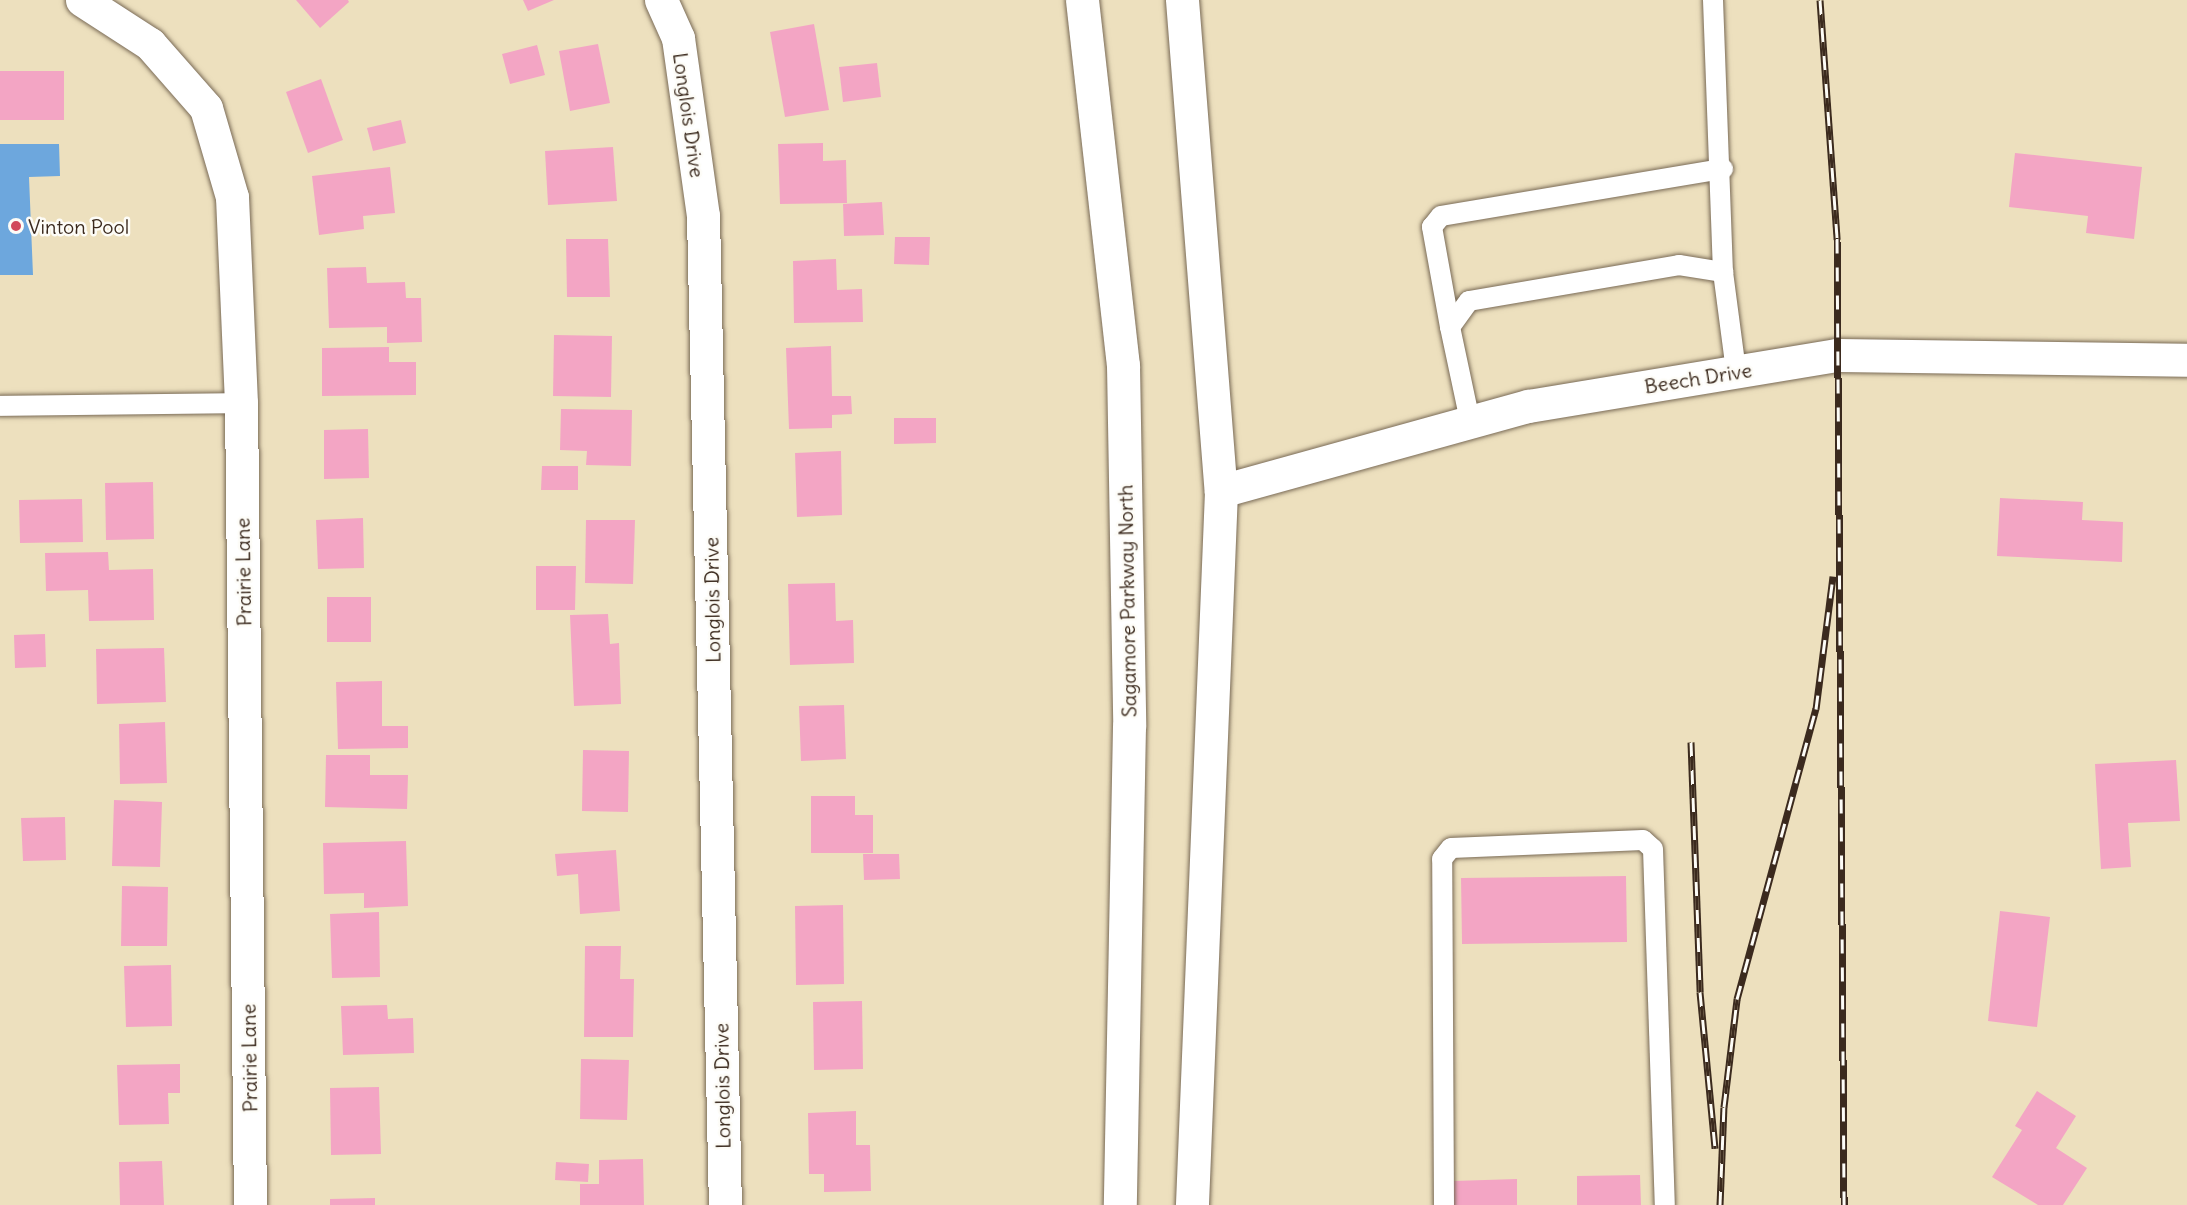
<!DOCTYPE html>
<style>
body{margin:0}
#map{position:relative;width:2187px;height:1205px;overflow:hidden;background:#ede0be;font-family:Delius,sans-serif}
div>[style]{position:absolute}
.water>*{inset:0;background:#6da7dd}
.building>*{inset:0;background:#f3a5c4}
.roads{filter:drop-shadow(0 0 2px #796a56) drop-shadow(0 0 2px #796a56)}
.lane>*{height:20px;margin:-10px;padding:0 10px;transform-origin:10px;border-radius:10px;background:#fff}
.street>*{height:33px;margin:-16.5px;padding:0 16.5px;transform-origin:16.5px;border-radius:16.5px;background:#fff}
.primary>*{height:33px;margin:-16.5px;padding:0 16.5px;transform-origin:16.5px;border-radius:16.5px;background:#fff}
.rail>*{height:7px;margin-top:-3.5px;transform-origin:0;background:repeating-linear-gradient(90deg,#fdfcf7 0 14px,#3b2a1e 0 28px);box-sizing:border-box;border-block:2px solid #3b2a1e}
.dots>*{width:16px;height:16px;translate:-50% -50%;box-sizing:border-box;border:3px solid #fdfcf7;border-radius:50%}
span{translate:-50% -50%;white-space:nowrap;text-align:center;line-height:1.15;-webkit-text-stroke:5px #fdfcf7;paint-order:stroke}
.street-label{font-size:20px;color:#3b2a1e}
.poi-label{font-size:20px;color:#3b2a1e}
.left{translate:0 -50%;text-align:left}
</style>
<div id="map">
<div class="water">
<div style="clip-path:polygon(0 144px,59px 144px,60px 176px,29px 177px,33px 275px,0 275px)"></div>
</div>
<div class="building">
<div style="clip-path:polygon(296px 0,348px 0,349px 2px,320px 28px)"></div>
<div style="clip-path:polygon(523px 0,554px 0,528px 11px)"></div>
<div style="clip-path:polygon(814px 24px,829px 110px,785px 117px,770px 32px)"></div>
<div style="clip-path:polygon(598px 44px,610px 103px,570px 111px,559px 51px)"></div>
<div style="clip-path:polygon(537px 45px,545px 75px,510px 84px,502px 54px)"></div>
<div style="clip-path:polygon(877px 63px,881px 97px,843px 102px,839px 67px)"></div>
<div style="clip-path:polygon(0 71px,64px 71px,64px 120px,0 120px)"></div>
<div style="clip-path:polygon(321px 79px,343px 140px,308px 153px,286px 92px)"></div>
<div style="clip-path:polygon(401px 120px,406px 143px,373px 151px,367px 128px)"></div>
<div style="clip-path:polygon(823px 143px,823px 161px,846px 160px,847px 203px,780px 204px,778px 144px)"></div>
<div style="clip-path:polygon(613px 147px,617px 201px,548px 205px,545px 151px)"></div>
<div style="clip-path:polygon(2015px 153px,2142px 167px,2134px 239px,2086px 233px,2088px 216px,2009px 207px)"></div>
<div style="clip-path:polygon(390px 167px,395px 213px,363px 216px,364px 229px,319px 235px,312px 176px)"></div>
<div style="clip-path:polygon(882px 202px,884px 235px,844px 236px,843px 204px)"></div>
<div style="clip-path:polygon(895px 237px,930px 237px,929px 265px,894px 264px)"></div>
<div style="clip-path:polygon(566px 239px,608px 239px,610px 297px,567px 297px)"></div>
<div style="clip-path:polygon(836px 259px,837px 290px,862px 289px,863px 322px,794px 323px,793px 261px)"></div>
<div style="clip-path:polygon(366px 267px,367px 283px,405px 282px,406px 298px,421px 298px,422px 342px,387px 343px,387px 327px,329px 328px,327px 268px)"></div>
<div style="clip-path:polygon(554px 335px,612px 336px,611px 397px,553px 396px)"></div>
<div style="clip-path:polygon(831px 346px,832px 396px,851px 396px,852px 414px,832px 415px,832px 428px,789px 429px,786px 348px)"></div>
<div style="clip-path:polygon(389px 347px,389px 362px,416px 362px,416px 395px,322px 396px,322px 348px)"></div>
<div style="clip-path:polygon(561px 409px,632px 410px,631px 466px,586px 465px,587px 451px,560px 450px)"></div>
<div style="clip-path:polygon(894px 418px,936px 418px,936px 443px,894px 444px)"></div>
<div style="clip-path:polygon(368px 429px,369px 478px,324px 479px,324px 430px)"></div>
<div style="clip-path:polygon(841px 451px,842px 515px,797px 517px,795px 453px)"></div>
<div style="clip-path:polygon(542px 466px,578px 466px,578px 490px,541px 490px)"></div>
<div style="clip-path:polygon(153px 482px,154px 539px,106px 540px,105px 483px)"></div>
<div style="clip-path:polygon(2000px 498px,2083px 502px,2082px 520px,2123px 522px,2122px 562px,1997px 556px)"></div>
<div style="clip-path:polygon(82px 499px,83px 542px,20px 543px,19px 500px)"></div>
<div style="clip-path:polygon(363px 518px,364px 568px,318px 569px,316px 520px)"></div>
<div style="clip-path:polygon(586px 520px,635px 520px,633px 584px,585px 583px)"></div>
<div style="clip-path:polygon(108px 552px,109px 570px,153px 569px,154px 620px,89px 621px,88px 590px,46px 591px,45px 553px)"></div>
<div style="clip-path:polygon(536px 566px,576px 566px,575px 610px,536px 610px)"></div>
<div style="clip-path:polygon(835px 583px,836px 621px,853px 620px,854px 663px,790px 665px,788px 584px)"></div>
<div style="clip-path:polygon(327px 597px,371px 597px,371px 642px,327px 642px)"></div>
<div style="clip-path:polygon(608px 614px,610px 644px,619px 643px,621px 704px,574px 706px,570px 615px)"></div>
<div style="clip-path:polygon(45px 634px,46px 667px,15px 668px,14px 635px)"></div>
<div style="clip-path:polygon(164px 648px,166px 702px,97px 704px,96px 649px)"></div>
<div style="clip-path:polygon(382px 681px,382px 726px,408px 726px,408px 748px,338px 749px,336px 682px)"></div>
<div style="clip-path:polygon(844px 705px,846px 759px,801px 761px,799px 706px)"></div>
<div style="clip-path:polygon(165px 722px,167px 783px,120px 784px,119px 724px)"></div>
<div style="clip-path:polygon(583px 750px,629px 751px,628px 812px,582px 811px)"></div>
<div style="clip-path:polygon(326px 755px,370px 755px,370px 775px,408px 775px,407px 809px,325px 807px)"></div>
<div style="clip-path:polygon(2176px 760px,2180px 821px,2128px 823px,2131px 867px,2101px 869px,2095px 764px)"></div>
<div style="clip-path:polygon(811px 796px,855px 796px,855px 815px,873px 815px,873px 853px,811px 853px)"></div>
<div style="clip-path:polygon(114px 800px,162px 802px,160px 867px,112px 866px)"></div>
<div style="clip-path:polygon(65px 817px,66px 860px,23px 861px,21px 818px)"></div>
<div style="clip-path:polygon(406px 841px,408px 906px,364px 908px,364px 893px,324px 894px,323px 843px)"></div>
<div style="clip-path:polygon(616px 850px,620px 911px,580px 914px,578px 874px,557px 876px,555px 854px)"></div>
<div style="clip-path:polygon(863px 854px,899px 854px,900px 879px,864px 880px)"></div>
<div style="clip-path:polygon(1626px 876px,1627px 942px,1462px 944px,1461px 878px)"></div>
<div style="clip-path:polygon(122px 886px,168px 887px,167px 946px,121px 946px)"></div>
<div style="clip-path:polygon(843px 905px,844px 984px,796px 985px,795px 906px)"></div>
<div style="clip-path:polygon(2000px 911px,2050px 917px,2037px 1027px,1988px 1021px)"></div>
<div style="clip-path:polygon(379px 912px,380px 977px,332px 978px,330px 914px)"></div>
<div style="clip-path:polygon(585px 946px,621px 946px,620px 979px,634px 979px,633px 1037px,584px 1037px)"></div>
<div style="clip-path:polygon(171px 965px,172px 1026px,126px 1027px,124px 966px)"></div>
<div style="clip-path:polygon(862px 1001px,863px 1069px,814px 1070px,813px 1002px)"></div>
<div style="clip-path:polygon(387px 1005px,388px 1019px,413px 1018px,414px 1053px,343px 1055px,341px 1006px)"></div>
<div style="clip-path:polygon(581px 1059px,629px 1060px,627px 1120px,580px 1119px)"></div>
<div style="clip-path:polygon(180px 1064px,180px 1093px,168px 1093px,169px 1124px,119px 1125px,117px 1065px)"></div>
<div style="clip-path:polygon(379px 1087px,381px 1154px,331px 1155px,330px 1088px)"></div>
<div style="clip-path:polygon(2037px 1091px,2076px 1116px,2056px 1148px,2087px 1168px,2063px 1205px,2038px 1205px,1992px 1177px,2022px 1130px,2015px 1126px)"></div>
<div style="clip-path:polygon(856px 1111px,856px 1145px,870px 1145px,871px 1191px,824px 1192px,824px 1174px,809px 1174px,808px 1113px)"></div>
<div style="clip-path:polygon(643px 1159px,644px 1205px,580px 1205px,580px 1184px,599px 1184px,599px 1160px)"></div>
<div style="clip-path:polygon(162px 1161px,164px 1205px,120px 1205px,119px 1162px)"></div>
<div style="clip-path:polygon(556px 1162px,589px 1164px,588px 1182px,555px 1180px)"></div>
<div style="clip-path:polygon(1640px 1175px,1641px 1205px,1577px 1205px,1577px 1176px)"></div>
<div style="clip-path:polygon(1517px 1179px,1517px 1205px,1453px 1205px,1453px 1181px)"></div>
<div style="clip-path:polygon(375px 1198px,375px 1205px,330px 1205px,330px 1199px)"></div>
</div>
<div class="roads">
<div class="lane">
<div style="left:1713px;top:0;width:272px;rotate:87.9deg"></div>
<div style="left:1723px;top:272px;width:100px;rotate:82.5deg"></div>
<div style="left:1450px;top:327px;width:102px;rotate:-100.2deg"></div>
<div style="left:1432px;top:227px;width:14px;rotate:-51deg"></div>
<div style="left:1441px;top:216px;width:286px;rotate:-9.5deg"></div>
<div style="left:0;top:406px;width:241px;rotate:-0.7deg"></div>
<div style="left:1470px;top:421px;width:96px;rotate:-102deg"></div>
<div style="left:1450px;top:327px;width:32px;rotate:-54deg"></div>
<div style="left:1469px;top:301px;width:213px;rotate:-9.7deg"></div>
<div style="left:1679px;top:265px;width:45px;rotate:9deg"></div>
<div style="left:1444px;top:1205px;width:346px;rotate:-90.3deg"></div>
<div style="left:1442px;top:859px;width:14px;rotate:-51deg"></div>
<div style="left:1451px;top:848px;width:192px;rotate:-2.4deg"></div>
<div style="left:1643px;top:840px;width:13px;rotate:42deg"></div>
<div style="left:1653px;top:849px;width:356px;rotate:88.1deg"></div>
</div>
<div class="street">
<div style="left:82px;top:0;width:81px;rotate:32.9deg"></div>
<div style="left:150px;top:44px;width:85px;rotate:48.8deg"></div>
<div style="left:206px;top:108px;width:93px;rotate:73.7deg"></div>
<div style="left:232px;top:197px;width:206px;rotate:87.5deg"></div>
<div style="left:241px;top:403px;width:802px;rotate:89.36deg"></div>
<div style="left:661px;top:0;width:42px;rotate:65.9deg"></div>
<div style="left:678px;top:38px;width:180px;rotate:82deg"></div>
<div style="left:703px;top:216px;width:989px;rotate:88.73deg"></div>
<div style="left:1221px;top:491px;width:319px;rotate:-15.5deg"></div>
<div style="left:1528px;top:406px;width:313px;rotate:-9.4deg"></div>
<div style="left:1837px;top:355px;width:350px;rotate:0.8deg"></div>
</div>
<div class="primary">
<div style="left:1082px;top:0;width:367px;rotate:83.6deg"></div>
<div style="left:1123px;top:365px;width:361px;rotate:89deg"></div>
<div style="left:1129px;top:726px;width:479px;rotate:91.1deg"></div>
<div style="left:1182px;top:0;width:493px;rotate:85.5deg"></div>
<div style="left:1221px;top:491px;width:715px;rotate:92.33deg"></div>
</div>
</div>
<div class="rail">
<div style="left:1820px;top:0;width:240px;rotate:85.9deg"></div>
<div style="left:1837px;top:239px;width:966px;rotate:89.58deg"></div>
<div style="left:1691px;top:742px;width:250px;rotate:87.9deg"></div>
<div style="left:1700px;top:992px;width:157px;rotate:84.5deg"></div>
<div style="left:1720px;top:1205px;width:98px;rotate:-87.7deg"></div>
<div style="left:1724px;top:1107px;width:109px;rotate:-83.1deg"></div>
<div style="left:1737px;top:999px;width:301px;rotate:-74.8deg"></div>
<div style="left:1816px;top:709px;width:134px;rotate:-82.7deg"></div>
</div>
<div class="dots">
<div style="left:16px;top:226px;background:#d1495b"></div>
</div>
<div class="street-label">
<span style="left:689px;top:115px;rotate:82deg">Longlois Drive</span>
<span style="left:1698px;top:378px;rotate:-9deg">Beech Drive</span>
<span style="left:243px;top:572px;rotate:-91deg">Prairie Lane</span>
<span style="left:712px;top:600px;rotate:-91deg">Longlois Drive</span>
<span style="left:1127px;top:601px;rotate:-91deg">Sagamore Parkway North</span>
<span style="left:249px;top:1058px;rotate:-91deg">Prairie Lane</span>
<span style="left:722px;top:1086px;rotate:-91deg">Longlois Drive</span>
</div>
<div class="poi-label">
<span class="left" style="left:28px;top:226px">Vinton Pool</span>
</div>
</div>
